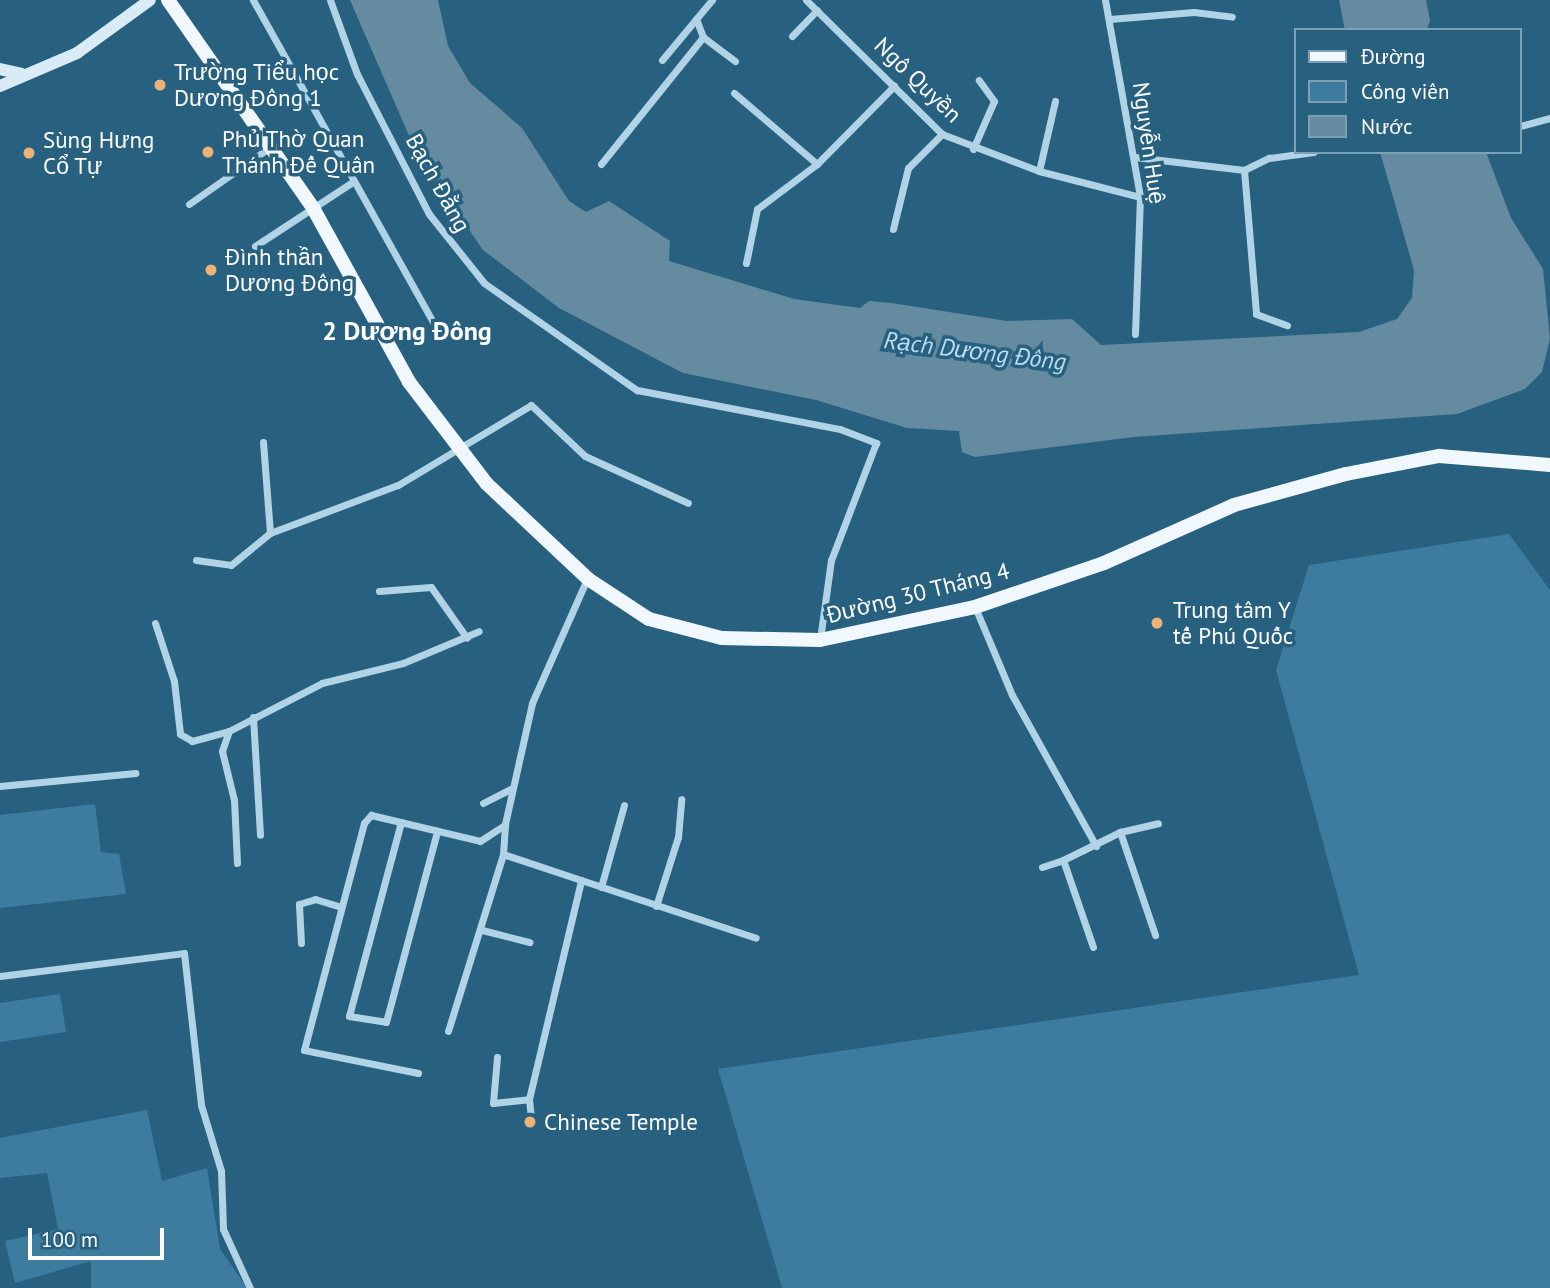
<!DOCTYPE html>
<meta charset="utf-8">
<style>
body{margin:0}
#map{position:relative;width:1550px;height:1288px;overflow:hidden;background:#286180;font-family:"PT Sans",sans-serif}
div>[style]{position:absolute}
.green>*{inset:0;background:#3d7c9e}
.water>*{inset:0;background:#648ba0}
.minor>*{height:7px;margin:-3.5px;padding:0 3.5px;transform-origin:3.5px;border-radius:3.5px;background:#b0d3e6}
.secondary>*{height:12px;margin:-6px;padding:0 6px;transform-origin:6px;border-radius:6px;background:#d9ebf6}
.primary>*{height:14px;margin:-7px;padding:0 7px;transform-origin:7px;border-radius:7px;background:#f0f8fd}
.dots>*{width:19px;height:19px;translate:-50% -50%;box-sizing:border-box;border:4px solid #286180;border-radius:50%}
span{translate:-50% -50%;white-space:nowrap;text-align:center;line-height:1.15;-webkit-text-stroke:7px #286180;paint-order:stroke}
.poi-label{font-size:23px;color:#fff}
.left{translate:0 -50%;text-align:left}
.street-label{font-size:23px;color:#fff}
.water-label{font-size:24px;color:#bbdced;font-style:italic}
.quarter-label{font-size:26px;color:#fff;font-weight:700}
.legend{position:absolute;left:1294px;top:28px;width:228px;height:126px;box-sizing:border-box;background:#286180;border:2px solid #7ea0b3;margin:0;padding:9px 12px;list-style:none;font-size:21px;color:#fff}
.legend li{display:flex;align-items:center;gap:14px;height:35px}
.legend b{width:35px;border:2px solid #7ea0b3}
.scale{position:absolute;left:28px;top:1228px;width:136px;height:32px;box-sizing:border-box;border:4px solid #fff;border-top:0;padding-left:9px;font-size:21px;line-height:24px;white-space:nowrap;color:#fff;-webkit-text-stroke:5px #286180;paint-order:stroke}
</style>
<div id="map">
<div class="green">
<div style="clip-path:polygon(1509px 534px,1550px 590px,1550px 1288px,782px 1288px,718px 1069px,1359px 975px,1276px 670px,1309px 565px)"></div>
<div style="clip-path:polygon(95px 804px,101px 852px,119px 854px,126px 894px,0 908px,0 815px)"></div>
<div style="clip-path:polygon(60px 994px,66px 1032px,0 1042px,0 1003px)"></div>
<div style="clip-path:polygon(147px 1110px,162px 1181px,207px 1168px,220px 1249px,247px 1288px,91px 1288px,91px 1261px,15px 1283px,5px 1241px,58px 1229px,47px 1173px,0 1178px,0 1138px)"></div>
</div>
<div class="water">
<div style="clip-path:polygon(350px 0,438px 0,448px 46px,470px 83px,522px 128px,569px 201px,586px 212px,609px 201px,670px 241px,669px 261px,794px 299px,860px 308px,869px 301px,891px 303px,1007px 321px,1072px 319px,1101px 345px,1359px 332px,1397px 319px,1412px 298px,1414px 270px,1380px 152px,1486px 152px,1511px 218px,1543px 269px,1550px 339px,1542px 372px,1525px 389px,1457px 414px,1134px 437px,975px 457px,962px 452px,959px 431px,907px 428px,816px 400px,683px 373px,559px 308px,483px 250px,417px 154px)"></div>
<div style="clip-path:polygon(1339px 0,1426px 0,1430px 20px,1427px 30px,1345px 30px)"></div>
</div>
<div class="minor">
<div style="left:253px;top:0;width:373px;rotate:60.8deg"></div>
<div style="left:330px;top:0;width:79px;rotate:70deg"></div>
<div style="left:357px;top:74px;width:157px;rotate:62.8deg"></div>
<div style="left:429px;top:214px;width:88px;rotate:51.4deg"></div>
<div style="left:484px;top:283px;width:187px;rotate:35deg"></div>
<div style="left:637px;top:390px;width:207px;rotate:10.9deg"></div>
<div style="left:840px;top:429px;width:39px;rotate:21deg"></div>
<div style="left:876px;top:443px;width:125px;rotate:111deg"></div>
<div style="left:831px;top:560px;width:80px;rotate:97.9deg"></div>
<div style="left:806px;top:0;width:191px;rotate:44.6deg"></div>
<div style="left:942px;top:134px;width:104px;rotate:20.9deg"></div>
<div style="left:1039px;top:171px;width:104px;rotate:14.4deg"></div>
<div style="left:1105px;top:0;width:200px;rotate:79.9deg"></div>
<div style="left:1140px;top:197px;width:137px;rotate:92.1deg"></div>
<div style="left:1110px;top:19px;width:84px;rotate:-4.8deg"></div>
<div style="left:1194px;top:12px;width:38px;rotate:7deg"></div>
<div style="left:792px;top:36px;width:36px;rotate:-46deg"></div>
<div style="left:703px;top:37px;width:40px;rotate:37deg"></div>
<div style="left:662px;top:60px;width:53px;rotate:-50.3deg"></div>
<div style="left:734px;top:93px;width:109px;rotate:40.5deg"></div>
<div style="left:1520px;top:126px;width:31px;rotate:-15deg"></div>
<div style="left:973px;top:149px;width:52px;rotate:-66.4deg"></div>
<div style="left:994px;top:101px;width:26px;rotate:-126deg"></div>
<div style="left:1135px;top:157px;width:110px;rotate:6.8deg"></div>
<div style="left:1244px;top:170px;width:144px;rotate:85.2deg"></div>
<div style="left:1256px;top:314px;width:33px;rotate:20deg"></div>
<div style="left:601px;top:164px;width:163px;rotate:-51.2deg"></div>
<div style="left:703px;top:37px;width:19px;rotate:-111deg"></div>
<div style="left:696px;top:19px;width:25px;rotate:-50deg"></div>
<div style="left:1244px;top:170px;width:28px;rotate:-26deg"></div>
<div style="left:1269px;top:158px;width:45px;rotate:-7.6deg"></div>
<div style="left:1039px;top:171px;width:72px;rotate:-77.1deg"></div>
<div style="left:189px;top:204px;width:99px;rotate:-35.1deg"></div>
<div style="left:893px;top:229px;width:63px;rotate:-76.2deg"></div>
<div style="left:908px;top:168px;width:48px;rotate:-45deg"></div>
<div style="left:255px;top:246px;width:118px;rotate:-33.3deg"></div>
<div style="left:746px;top:263px;width:55px;rotate:-78.5deg"></div>
<div style="left:757px;top:209px;width:75px;rotate:-36.9deg"></div>
<div style="left:817px;top:164px;width:110px;rotate:-45.4deg"></div>
<div style="left:263px;top:442px;width:91px;rotate:85.6deg"></div>
<div style="left:270px;top:533px;width:137px;rotate:-20.6deg"></div>
<div style="left:398px;top:485px;width:155px;rotate:-31deg"></div>
<div style="left:531px;top:405px;width:74px;rotate:43.4deg"></div>
<div style="left:585px;top:456px;width:113px;rotate:24.5deg"></div>
<div style="left:196px;top:560px;width:35px;rotate:8deg"></div>
<div style="left:231px;top:565px;width:50px;rotate:-39.4deg"></div>
<div style="left:379px;top:591px;width:52px;rotate:-4.4deg"></div>
<div style="left:431px;top:587px;width:62px;rotate:54.8deg"></div>
<div style="left:975px;top:607px;width:95px;rotate:67.2deg"></div>
<div style="left:1012px;top:695px;width:173px;rotate:60.9deg"></div>
<div style="left:155px;top:623px;width:61px;rotate:71.9deg"></div>
<div style="left:174px;top:681px;width:53px;rotate:83.5deg"></div>
<div style="left:180px;top:734px;width:14px;rotate:30deg"></div>
<div style="left:192px;top:741px;width:38px;rotate:-15deg"></div>
<div style="left:253px;top:717px;width:118px;rotate:86.6deg"></div>
<div style="left:0;top:786px;width:136px;rotate:-5.5deg"></div>
<div style="left:483px;top:803px;width:33px;rotate:-27deg"></div>
<div style="left:401px;top:822px;width:201px;rotate:105deg"></div>
<div style="left:349px;top:1016px;width:37px;rotate:9deg"></div>
<div style="left:386px;top:1022px;width:198px;rotate:-75deg"></div>
<div style="left:1120px;top:832px;width:109px;rotate:71.2deg"></div>
<div style="left:237px;top:863px;width:63px;rotate:-92.7deg"></div>
<div style="left:234px;top:800px;width:50px;rotate:-103.8deg"></div>
<div style="left:222px;top:751px;width:21px;rotate:-71deg"></div>
<div style="left:229px;top:731px;width:105px;rotate:-27.3deg"></div>
<div style="left:322px;top:683px;width:83px;rotate:-13.9deg"></div>
<div style="left:403px;top:663px;width:82px;rotate:-22.8deg"></div>
<div style="left:1042px;top:867px;width:22px;rotate:-18deg"></div>
<div style="left:581px;top:880px;width:184px;rotate:18.3deg"></div>
<div style="left:601px;top:887px;width:85px;rotate:-74.3deg"></div>
<div style="left:656px;top:906px;width:72px;rotate:-72.3deg"></div>
<div style="left:678px;top:837px;width:38px;rotate:-85deg"></div>
<div style="left:482px;top:930px;width:49px;rotate:14.3deg"></div>
<div style="left:301px;top:943px;width:39px;rotate:-93deg"></div>
<div style="left:299px;top:904px;width:17px;rotate:-17deg"></div>
<div style="left:315px;top:899px;width:27px;rotate:17deg"></div>
<div style="left:1093px;top:947px;width:92px;rotate:-109deg"></div>
<div style="left:1063px;top:860px;width:64px;rotate:-26.2deg"></div>
<div style="left:1120px;top:832px;width:39px;rotate:-13deg"></div>
<div style="left:0;top:976px;width:185px;rotate:-7.1deg"></div>
<div style="left:184px;top:953px;width:153px;rotate:83.6deg"></div>
<div style="left:201px;top:1105px;width:69px;rotate:73.1deg"></div>
<div style="left:221px;top:1171px;width:58px;rotate:88deg"></div>
<div style="left:223px;top:1229px;width:65px;rotate:65.4deg"></div>
<div style="left:448px;top:1031px;width:185px;rotate:-72.7deg"></div>
<div style="left:497px;top:1057px;width:46px;rotate:95deg"></div>
<div style="left:493px;top:1103px;width:36px;rotate:-6deg"></div>
<div style="left:529px;top:1099px;width:225px;rotate:-76.6deg"></div>
<div style="left:581px;top:880px;width:82px;rotate:-161.6deg"></div>
<div style="left:503px;top:854px;width:30px;rotate:-86deg"></div>
<div style="left:505px;top:824px;width:124px;rotate:-77.4deg"></div>
<div style="left:532px;top:703px;width:136px;rotate:-66.1deg"></div>
<div style="left:418px;top:1073px;width:116px;rotate:-168.6deg"></div>
<div style="left:304px;top:1050px;width:235px;rotate:-75.2deg"></div>
<div style="left:364px;top:823px;width:11px;rotate:-49deg"></div>
<div style="left:371px;top:815px;width:112px;rotate:13.4deg"></div>
<div style="left:480px;top:841px;width:30px;rotate:-33deg"></div>
<div style="left:529px;top:1099px;width:20px;rotate:84deg"></div>
</div>
<div class="secondary">
<div style="left:0;top:69px;width:22px;rotate:13deg"></div>
<div style="left:0;top:86px;width:84px;rotate:-23.2deg"></div>
<div style="left:77px;top:53px;width:90px;rotate:-36deg"></div>
</div>
<div class="primary">
<div style="left:168px;top:0;width:254px;rotate:55.1deg"></div>
<div style="left:313px;top:208px;width:199px;rotate:61.1deg"></div>
<div style="left:409px;top:382px;width:128px;rotate:52.6deg"></div>
<div style="left:487px;top:484px;width:139px;rotate:43.2deg"></div>
<div style="left:588px;top:579px;width:73px;rotate:33.3deg"></div>
<div style="left:649px;top:619px;width:75px;rotate:14.6deg"></div>
<div style="left:722px;top:638px;width:98px;rotate:1.2deg"></div>
<div style="left:820px;top:640px;width:158px;rotate:-12deg"></div>
<div style="left:975px;top:607px;width:136px;rotate:-18.8deg"></div>
<div style="left:1104px;top:563px;width:142px;rotate:-24deg"></div>
<div style="left:1234px;top:505px;width:116px;rotate:-15.5deg"></div>
<div style="left:1346px;top:474px;width:95px;rotate:-11deg"></div>
<div style="left:1439px;top:456px;width:111px;rotate:4.6deg"></div>
</div>
<div class="dots">
<div style="left:160px;top:85px;background:#edb276"></div>
<div style="left:208px;top:152px;background:#edb276"></div>
<div style="left:29px;top:153px;background:#edb276"></div>
<div style="left:211px;top:270px;background:#edb276"></div>
<div style="left:1157px;top:623px;background:#edb276"></div>
<div style="left:530px;top:1122px;background:#edb276"></div>
</div>
<div class="poi-label">
<span class="left" style="left:174px;top:85px">Trường Tiểu học<br>Dương Đông 1</span>
<span class="left" style="left:222px;top:152px">Phủ Thờ Quan<br>Thánh Đế Quân</span>
<span class="left" style="left:43px;top:153px">Sùng Hưng<br>Cổ Tự</span>
<span class="left" style="left:225px;top:270px">Đình thần<br>Dương Đông</span>
<span class="left" style="left:1173px;top:623px">Trung tâm Y<br>tế Phú Quốc</span>
<span class="left" style="left:544px;top:1122px">Chinese Temple</span>
</div>
<div class="street-label">
<span style="left:918px;top:80px;rotate:44deg">Ngô Quyền</span>
<span style="left:1149px;top:143px;rotate:82deg">Nguyễn Huệ</span>
<span style="left:438px;top:183px;rotate:61deg">Bạch Đằng</span>
<span style="left:918px;top:593px;rotate:-14deg">Đường 30 Tháng 4</span>
</div>
<div class="water-label">
<span style="left:975px;top:351px;rotate:7deg">Rạch Dương Đông</span>
</div>
<div class="quarter-label">
<span style="left:407px;top:331px">2 Dương Đông</span>
</div>
<ul class="legend">
<li><b style="height:9px;background:#f0f8fd"></b>Đường</li>
<li><b style="height:19px;background:#3d7c9e"></b>Công viên</li>
<li><b style="height:19px;background:#648ba0"></b>Nước</li>
</ul>
<div class="scale">100 m</div>
</div>
